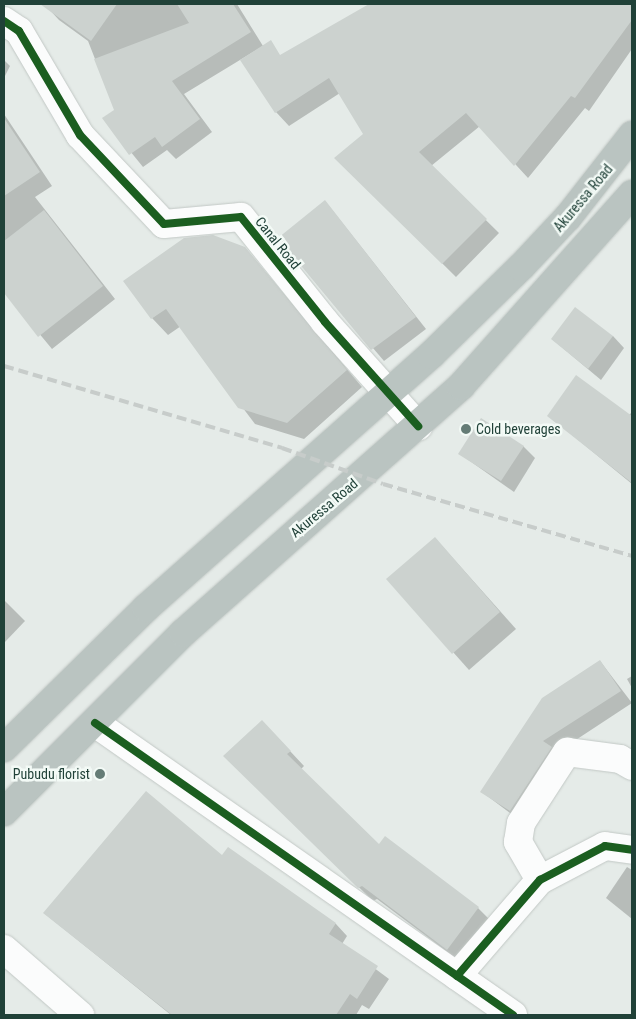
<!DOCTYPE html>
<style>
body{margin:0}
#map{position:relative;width:636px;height:1019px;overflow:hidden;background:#e5ebe8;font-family:"Roboto Condensed",sans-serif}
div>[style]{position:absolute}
.shadow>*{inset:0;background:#0003}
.building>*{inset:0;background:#ccd2cf}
.roads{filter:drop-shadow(0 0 1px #c2c8c5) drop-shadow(0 0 1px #c2c8c5)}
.street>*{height:28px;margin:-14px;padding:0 14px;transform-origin:14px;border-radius:14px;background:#fbfcfc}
.highway>*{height:28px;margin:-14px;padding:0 14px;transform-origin:14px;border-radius:14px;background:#bac4c1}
.rail>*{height:4px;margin-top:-2px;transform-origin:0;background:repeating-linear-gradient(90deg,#c7ccca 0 10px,transparent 0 15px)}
.cycleway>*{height:8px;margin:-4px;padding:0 4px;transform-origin:4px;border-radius:4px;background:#1b5e20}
.dots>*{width:14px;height:14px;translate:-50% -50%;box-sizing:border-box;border:2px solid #f3faf6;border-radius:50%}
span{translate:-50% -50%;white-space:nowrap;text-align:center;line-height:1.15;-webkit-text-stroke:5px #f3faf6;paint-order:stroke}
.street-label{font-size:14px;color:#204138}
.poi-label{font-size:14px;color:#204138}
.left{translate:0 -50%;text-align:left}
.right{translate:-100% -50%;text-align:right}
.frame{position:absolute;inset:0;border:5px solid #204138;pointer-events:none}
</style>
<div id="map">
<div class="shadow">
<div style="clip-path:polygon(49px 4px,237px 4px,263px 46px,184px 94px,212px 132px,176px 159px,167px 150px,143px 167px,104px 119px,115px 110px,88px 41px,59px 20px,47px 7px)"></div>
<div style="clip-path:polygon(386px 4px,632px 4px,632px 49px,589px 111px,585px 108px,528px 178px,480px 126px,431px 166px,499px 233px,456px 277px,336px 158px,365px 135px,340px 93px,289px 126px,276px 112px,362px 46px)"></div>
<div style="clip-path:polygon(4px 60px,10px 66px,4px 78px)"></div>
<div style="clip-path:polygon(4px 114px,52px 186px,35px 197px,115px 299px,52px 349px,4px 291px)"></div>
<div style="clip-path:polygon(325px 201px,426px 329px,384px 361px,280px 239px)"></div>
<div style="clip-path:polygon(245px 248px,362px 387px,304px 439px,255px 424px,181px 326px,168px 335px,152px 318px)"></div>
<div style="clip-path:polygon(613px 336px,624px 348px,601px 380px,552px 339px)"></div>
<div style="clip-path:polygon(632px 412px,632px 484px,549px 416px,629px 415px)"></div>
<div style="clip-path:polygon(523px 446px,535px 458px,514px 492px,460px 454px)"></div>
<div style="clip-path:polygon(435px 538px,516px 629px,469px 670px,388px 579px)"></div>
<div style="clip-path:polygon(4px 600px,25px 621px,4px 643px)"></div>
<div style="clip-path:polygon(600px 661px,632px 703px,556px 753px,522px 822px,482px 792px)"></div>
<div style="clip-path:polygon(632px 676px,632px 688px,627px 679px)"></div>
<div style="clip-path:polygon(276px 736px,304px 766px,301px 769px,379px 846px,478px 908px,492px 922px,462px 963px,377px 899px,373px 901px,225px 756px)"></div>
<div style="clip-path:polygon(228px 849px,336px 924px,347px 936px,342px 944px,389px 979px,369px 1009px,362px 1005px,356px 1015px,171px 1015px,44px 913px,222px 857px)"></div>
<div style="clip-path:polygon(627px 867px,632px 870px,632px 919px,606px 898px)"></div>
</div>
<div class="building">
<div style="clip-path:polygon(40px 4px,117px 4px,91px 41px)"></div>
<div style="clip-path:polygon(177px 4px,233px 4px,251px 32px,172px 81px,200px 119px,162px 147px,155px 137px,129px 155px,102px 118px,114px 110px,94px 59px,189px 23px)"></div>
<div style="clip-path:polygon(369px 4px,632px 4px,632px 20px,575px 98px,571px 96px,514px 166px,466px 113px,419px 152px,487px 219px,442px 264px,334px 158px,363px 134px,329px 78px,275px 113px,240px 60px,271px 40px,280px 55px)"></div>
<div style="clip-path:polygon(4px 118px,40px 172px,4px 196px)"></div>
<div style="clip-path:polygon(325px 200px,416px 317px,371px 350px,278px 238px)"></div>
<div style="clip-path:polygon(44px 210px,103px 286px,38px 337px,4px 293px,4px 241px)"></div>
<div style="clip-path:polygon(213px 235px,245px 247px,347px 370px,287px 423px,238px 408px,166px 309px,151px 319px,123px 281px,184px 238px)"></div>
<div style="clip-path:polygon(575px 307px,613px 336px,588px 369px,551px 339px)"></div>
<div style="clip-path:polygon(576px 375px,632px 416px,632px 483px,547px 416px)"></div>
<div style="clip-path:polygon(481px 418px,524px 446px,501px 481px,458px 454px)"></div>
<div style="clip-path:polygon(435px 537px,500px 612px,452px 654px,386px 579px)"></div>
<div style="clip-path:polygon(600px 660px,621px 691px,543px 741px,552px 747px,510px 811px,480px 792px,542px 698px)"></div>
<div style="clip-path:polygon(262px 720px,291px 751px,287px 754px,379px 844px,385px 836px,479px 907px,447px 950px,362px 886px,358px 888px,223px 756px)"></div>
<div style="clip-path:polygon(146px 791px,222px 855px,228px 847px,336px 923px,329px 934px,378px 966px,357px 999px,350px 994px,336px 1015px,172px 1015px,43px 913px)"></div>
</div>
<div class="roads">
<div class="street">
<div style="left:4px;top:21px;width:18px;rotate:34deg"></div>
<div style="left:19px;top:31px;width:121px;rotate:59.6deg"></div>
<div style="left:80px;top:135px;width:122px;rotate:46.7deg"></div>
<div style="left:164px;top:224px;width:77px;rotate:-5.2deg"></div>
<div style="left:241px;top:217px;width:134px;rotate:51.3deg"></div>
<div style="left:325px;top:322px;width:140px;rotate:48.2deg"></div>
<div style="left:95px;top:723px;width:510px;rotate:34.94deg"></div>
<div style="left:540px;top:880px;width:44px;rotate:-120.1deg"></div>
<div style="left:518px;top:842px;width:19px;rotate:-81deg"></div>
<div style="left:521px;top:823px;width:85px;rotate:-57.1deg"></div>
<div style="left:567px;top:752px;width:53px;rotate:7.5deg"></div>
<div style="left:620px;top:759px;width:14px;rotate:30deg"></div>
<div style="left:4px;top:949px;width:101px;rotate:41deg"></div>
<div style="left:457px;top:976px;width:127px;rotate:-49.2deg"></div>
<div style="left:540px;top:880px;width:73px;rotate:-27.6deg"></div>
<div style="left:605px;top:846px;width:27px;rotate:8deg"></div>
</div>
<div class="highway">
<div style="left:4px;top:748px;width:199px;rotate:-44.6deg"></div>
<div style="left:146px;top:608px;width:381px;rotate:-41.6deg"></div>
<div style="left:431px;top:355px;width:126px;rotate:-44.4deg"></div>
<div style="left:521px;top:267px;width:69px;rotate:-46.8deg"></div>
<div style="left:568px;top:217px;width:104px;rotate:-52deg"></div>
<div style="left:4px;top:812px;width:253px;rotate:-45deg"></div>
<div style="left:183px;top:633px;width:372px;rotate:-41.6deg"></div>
<div style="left:461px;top:386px;width:257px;rotate:-48.3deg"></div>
</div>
</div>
<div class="rail">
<div style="left:4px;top:366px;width:290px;rotate:16.4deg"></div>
<div style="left:282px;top:448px;width:107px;rotate:19.6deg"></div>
<div style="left:383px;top:484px;width:259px;rotate:16.1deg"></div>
</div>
<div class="cycleway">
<div style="left:4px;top:21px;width:18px;rotate:34deg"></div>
<div style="left:19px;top:31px;width:121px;rotate:59.6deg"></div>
<div style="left:80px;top:135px;width:122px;rotate:46.7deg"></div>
<div style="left:164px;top:224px;width:77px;rotate:-5.2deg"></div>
<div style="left:241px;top:217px;width:134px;rotate:51.3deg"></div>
<div style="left:325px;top:322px;width:140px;rotate:48.2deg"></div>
<div style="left:95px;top:723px;width:510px;rotate:34.94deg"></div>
<div style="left:457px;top:976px;width:127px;rotate:-49.2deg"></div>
<div style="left:540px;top:880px;width:73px;rotate:-27.6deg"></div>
<div style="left:605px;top:846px;width:27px;rotate:8deg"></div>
</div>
<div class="dots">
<div style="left:466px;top:429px;background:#657c76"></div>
<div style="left:100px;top:774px;background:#657c76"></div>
</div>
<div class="street-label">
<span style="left:583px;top:198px;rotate:-50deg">Akuressa Road</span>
<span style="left:278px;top:243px;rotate:51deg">Canal Road</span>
<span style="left:324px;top:508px;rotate:-40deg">Akuressa Road</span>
</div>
<div class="poi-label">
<span class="left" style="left:476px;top:429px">Cold beverages</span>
<span class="right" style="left:90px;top:774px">Pubudu florist</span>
</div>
<div class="frame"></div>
</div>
